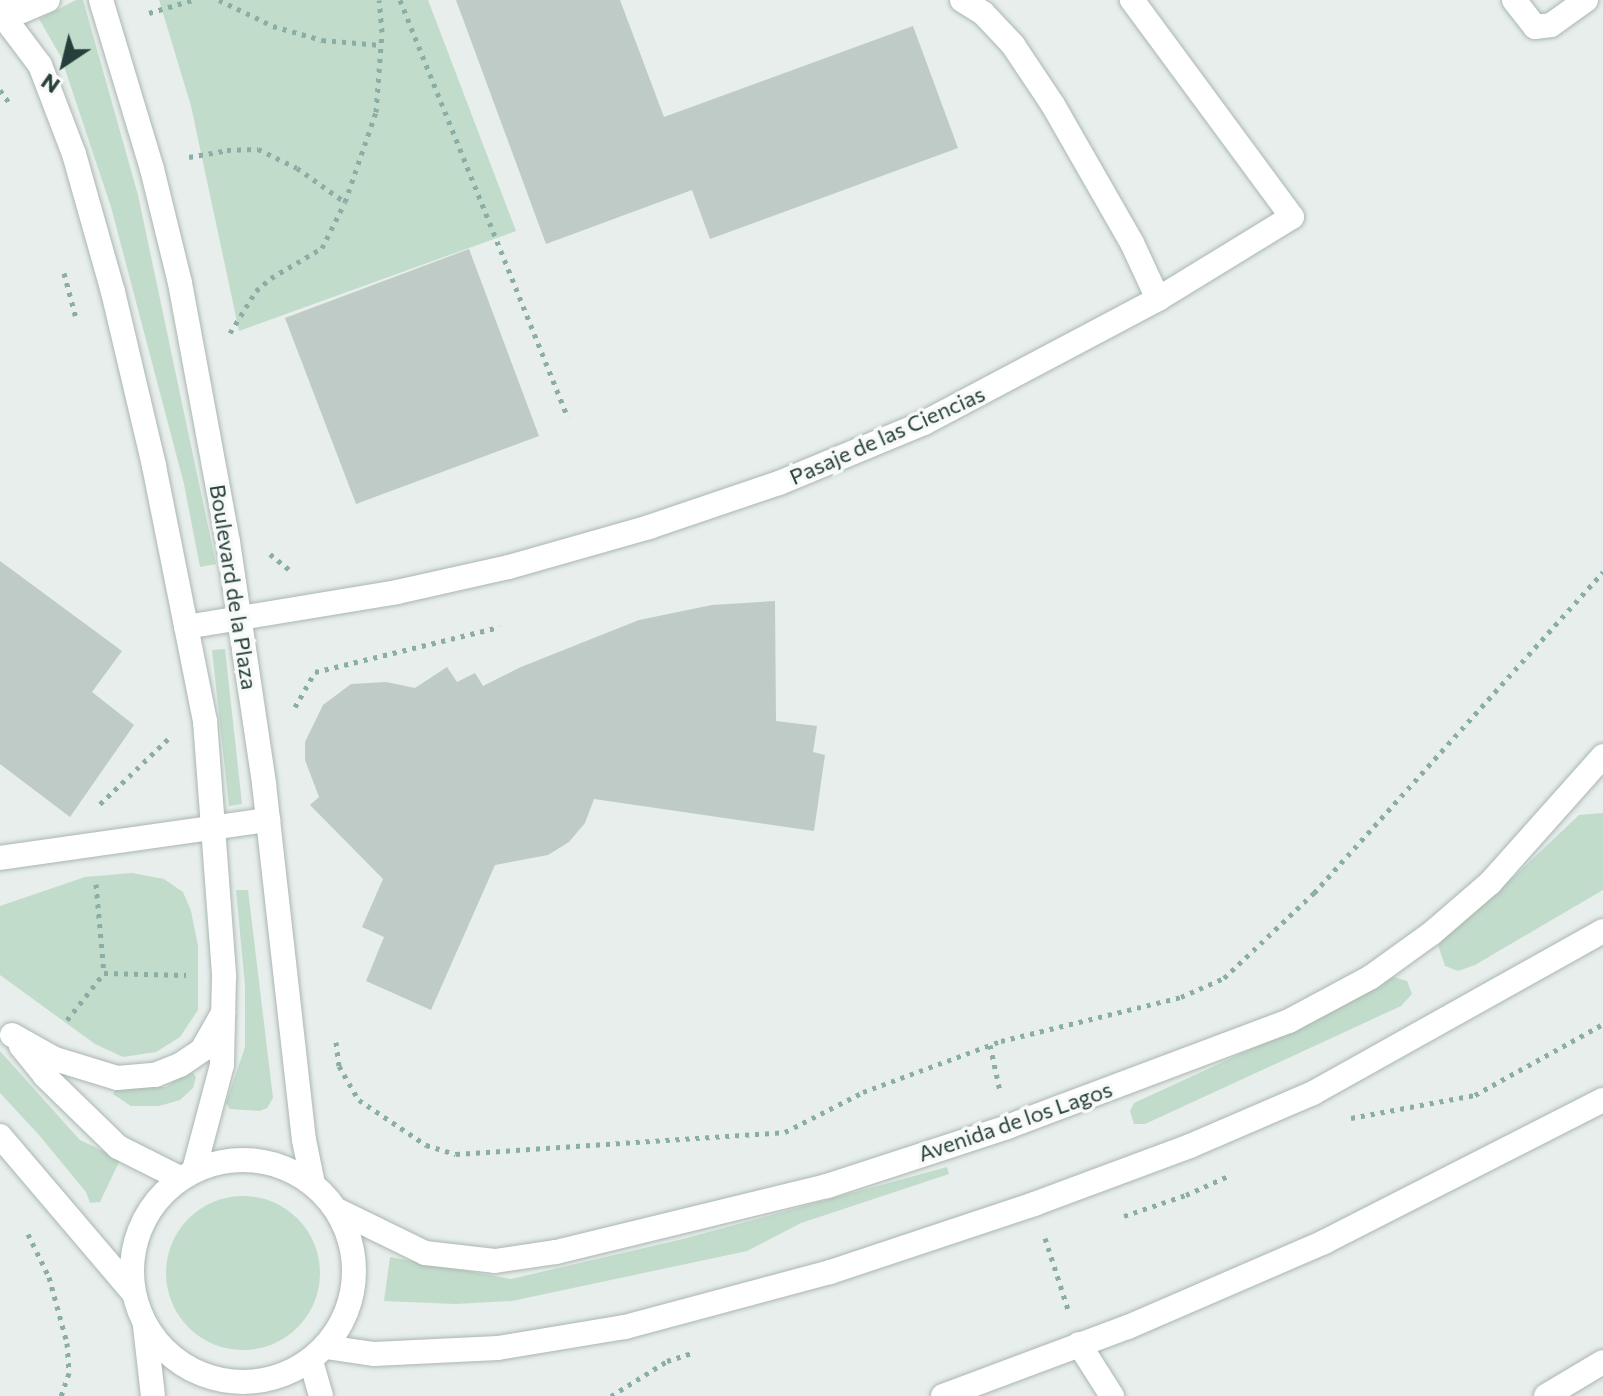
<!DOCTYPE html>
<style>
body{margin:0}
#map{position:relative;width:1603px;height:1396px;overflow:hidden;background:#e7eeeb;font-family:Commissioner,sans-serif}
div>[style]{position:absolute}
.green>*{inset:0;background:#c2dccb}
.round{border-radius:50%}
.building>*{inset:0;background:#bfcbc7}
.path>*{height:5px;margin-top:-2.5px;transform-origin:0;background:repeating-linear-gradient(90deg,#8aaea5 0 4px,transparent 0 10px)}
.roads{filter:drop-shadow(0 0 2px #aab6b2) drop-shadow(0 0 2px #aab6b2)}
.service>*{height:24px;margin:-12px;padding:0 12px;transform-origin:12px;border-radius:12px;background:#fff}
.minor>*{height:24px;margin:-12px;padding:0 12px;transform-origin:12px;border-radius:12px;background:#fff}
.tertiary>*{height:24px;margin:-12px;padding:0 12px;transform-origin:12px;border-radius:12px;background:#fff}
.tertiary>.ring{margin:-12px;padding:0;box-sizing:content-box;background:none;border:24px solid #fff;border-radius:50%}
span{translate:-50% -50%;white-space:nowrap;text-align:center;line-height:1.15;-webkit-text-stroke:7px #f7faf9;paint-order:stroke}
.street-label{font-size:22px;color:#273f3a}
.north{position:absolute;left:24px;top:24px;width:80px;height:80px;-webkit-text-stroke:6px #f7faf9;paint-order:stroke;rotate:215deg;font-size:22px;font-weight:700;line-height:32px;text-align:center;color:#273f3a}
.north::after{content:'';display:block;margin:auto;width:28px;height:36px;background:#273f3a;clip-path:polygon(50% 0,100% 100%,50% 72%,0 100%)}
</style>
<div id="map">
<div class="green">
<div style="clip-path:polygon(76px 0,83px 0,138px 195px,216px 564px,200px 567px,184px 484px,111px 207px,61px 57px,39px 19px)"></div>
<div style="clip-path:polygon(159px 0,428px 0,516px 231px,239px 331px,191px 106px)"></div>
<div style="clip-path:polygon(225px 649px,242px 804px,229px 806px,212px 650px)"></div>
<div style="clip-path:polygon(1603px 813px,1603px 890px,1475px 965px,1458px 971px,1445px 966px,1437px 942px,1446px 932px,1485px 904px,1579px 815px)"></div>
<div style="clip-path:polygon(132px 873px,164px 879px,183px 892px,191px 911px,198px 946px,198px 1010px,180px 1037px,156px 1052px,123px 1057px,95px 1044px,0 975px,0 906px,85px 877px)"></div>
<div style="clip-path:polygon(236px 890px,248px 890px,273px 1098px,267px 1108px,260px 1111px,230px 1109px,226px 1103px,245px 1047px,245px 986px)"></div>
<div style="clip-path:polygon(1394px 977px,1407px 981px,1412px 994px,1401px 1006px,1145px 1124px,1134px 1124px,1130px 1111px,1134px 1103px,1262px 1044px)"></div>
<div style="clip-path:polygon(0 1051px,80px 1140px,114px 1156px,119px 1162px,100px 1202px,90px 1203px,86px 1192px,39px 1135px,0 1093px)"></div>
<div style="clip-path:polygon(193px 1073px,196px 1077px,193px 1088px,180px 1100px,159px 1106px,131px 1106px,113px 1094px,118px 1086px,166px 1087px,184px 1074px)"></div>
<div style="clip-path:polygon(947px 1167px,949px 1174px,801px 1223px,747px 1251px,512px 1301px,455px 1304px,384px 1301px,390px 1257px,511px 1279px,683px 1239px)"></div>
<div class="round" style="left:166px;top:1196px;width:154px;height:154px"></div>
</div>
<div class="building">
<div style="clip-path:polygon(456px 0,620px 0,664px 117px,913px 26px,958px 148px,710px 239px,692px 190px,546px 244px)"></div>
<div style="clip-path:polygon(469px 249px,539px 436px,356px 504px,285px 318px)"></div>
<div style="clip-path:polygon(0 561px,122px 651px,92px 692px,134px 725px,70px 817px,0 764px)"></div>
<div style="clip-path:polygon(775px 601px,776px 721px,817px 726px,813px 752px,825px 755px,814px 831px,594px 799px,585px 823px,569px 842px,548px 855px,495px 865px,431px 1010px,366px 981px,384px 937px,362px 927px,383px 879px,310px 805px,319px 797px,305px 760px,305px 742px,323px 705px,351px 684px,386px 682px,415px 688px,447px 667px,457px 682px,475px 673px,483px 686px,521px 667px,639px 620px,712px 605px)"></div>
</div>
<div class="path">
<div style="left:219px;top:0;width:60px;rotate:25.7deg"></div>
<div style="left:273px;top:26px;width:51px;rotate:15.9deg"></div>
<div style="left:322px;top:40px;width:59px;rotate:4.8deg"></div>
<div style="left:400px;top:0;width:450px;rotate:68.1deg"></div>
<div style="left:149px;top:13px;width:45px;rotate:-16.8deg"></div>
<div style="left:0;top:90px;width:19px;rotate:54deg"></div>
<div style="left:189px;top:157px;width:39px;rotate:-10deg"></div>
<div style="left:227px;top:150px;width:31px;rotate:-2deg"></div>
<div style="left:258px;top:149px;width:43px;rotate:26deg"></div>
<div style="left:297px;top:168px;width:59px;rotate:35.3deg"></div>
<div style="left:64px;top:273px;width:47px;rotate:75.1deg"></div>
<div style="left:230px;top:333px;width:49px;rotate:-58.2deg"></div>
<div style="left:256px;top:291px;width:20px;rotate:-41deg"></div>
<div style="left:271px;top:278px;width:59px;rotate:-30.5deg"></div>
<div style="left:322px;top:248px;width:51px;rotate:-63.4deg"></div>
<div style="left:345px;top:202px;width:95px;rotate:-71deg"></div>
<div style="left:376px;top:112px;width:80px;rotate:-85.7deg"></div>
<div style="left:382px;top:32px;width:32px;rotate:-95deg"></div>
<div style="left:270px;top:554px;width:27px;rotate:39deg"></div>
<div style="left:295px;top:707px;width:40px;rotate:-60.3deg"></div>
<div style="left:315px;top:672px;width:190px;rotate:-13.7deg"></div>
<div style="left:100px;top:804px;width:94px;rotate:-43.7deg"></div>
<div style="left:96px;top:884px;width:89px;rotate:84.9deg"></div>
<div style="left:104px;top:973px;width:82px;rotate:1.4deg"></div>
<div style="left:67px;top:1020px;width:60px;rotate:-51.8deg"></div>
<div style="left:336px;top:1042px;width:24px;rotate:83deg"></div>
<div style="left:339px;top:1066px;width:39px;rotate:60deg"></div>
<div style="left:359px;top:1100px;width:81px;rotate:33.9deg"></div>
<div style="left:426px;top:1145px;width:31px;rotate:17deg"></div>
<div style="left:456px;top:1154px;width:330px;rotate:-3.8deg"></div>
<div style="left:785px;top:1132px;width:88px;rotate:-27.1deg"></div>
<div style="left:863px;top:1092px;width:147px;rotate:-20.3deg"></div>
<div style="left:1001px;top:1041px;width:185px;rotate:-13.7deg"></div>
<div style="left:1181px;top:997px;width:47px;rotate:-23.8deg"></div>
<div style="left:1224px;top:978px;width:124px;rotate:-43.4deg"></div>
<div style="left:1314px;top:893px;width:432px;rotate:-48deg"></div>
<div style="left:990px;top:1045px;width:47px;rotate:77.7deg"></div>
<div style="left:1351px;top:1118px;width:126px;rotate:-10.5deg"></div>
<div style="left:1475px;top:1095px;width:146px;rotate:-29deg"></div>
<div style="left:1124px;top:1216px;width:65px;rotate:-18.7deg"></div>
<div style="left:1186px;top:1195px;width:48px;rotate:-24.4deg"></div>
<div style="left:28px;top:1234px;width:48px;rotate:64deg"></div>
<div style="left:49px;top:1277px;width:68px;rotate:74.7deg"></div>
<div style="left:67px;top:1343px;width:30px;rotate:86deg"></div>
<div style="left:69px;top:1373px;width:24px;rotate:109deg"></div>
<div style="left:1045px;top:1238px;width:75px;rotate:72.1deg"></div>
<div style="left:611px;top:1396px;width:66px;rotate:-32deg"></div>
<div style="left:667px;top:1361px;width:29px;rotate:-18deg"></div>
</div>
<div class="roads">
<div class="service">
<div style="left:962px;top:0;width:25px;rotate:32deg"></div>
<div style="left:983px;top:13px;width:44px;rotate:46.8deg"></div>
<div style="left:1013px;top:45px;width:72px;rotate:56.3deg"></div>
<div style="left:1053px;top:105px;width:159px;rotate:60.2deg"></div>
<div style="left:1132px;top:243px;width:62px;rotate:65.1deg"></div>
<div style="left:1514px;top:0;width:34px;rotate:52deg"></div>
<div style="left:1535px;top:27px;width:16px;rotate:-7deg"></div>
<div style="left:1551px;top:25px;width:43px;rotate:-35.5deg"></div>
<div style="left:0;top:858px;width:271px;rotate:-8.1deg"></div>
<div style="left:145px;top:1326px;width:70px;rotate:83.5deg"></div>
<div style="left:1079px;top:1344px;width:62px;rotate:57.6deg"></div>
<div style="left:311px;top:1361px;width:36px;rotate:74deg"></div>
<div style="left:943px;top:1396px;width:197px;rotate:-20.5deg"></div>
<div style="left:1128px;top:1327px;width:214px;rotate:-23.4deg"></div>
<div style="left:1324px;top:1242px;width:313px;rotate:-27deg"></div>
<div style="left:1546px;top:1396px;width:66px;rotate:-30.8deg"></div>
</div>
<div class="minor">
<div style="left:101px;top:0;width:177px;rotate:73.2deg"></div>
<div style="left:152px;top:169px;width:117px;rotate:76.2deg"></div>
<div style="left:180px;top:283px;width:263px;rotate:79.5deg"></div>
<div style="left:228px;top:542px;width:245px;rotate:81.5deg"></div>
<div style="left:264px;top:784px;width:358px;rotate:83.6deg"></div>
<div style="left:304px;top:1140px;width:45px;rotate:78.4deg"></div>
<div style="left:0;top:10px;width:22px;rotate:3deg"></div>
<div style="left:22px;top:11px;width:28px;rotate:-23deg"></div>
<div style="left:0;top:12px;width:66px;rotate:53deg"></div>
<div style="left:40px;top:65px;width:95px;rotate:69.1deg"></div>
<div style="left:74px;top:154px;width:143px;rotate:74.2deg"></div>
<div style="left:113px;top:292px;width:179px;rotate:76.7deg"></div>
<div style="left:154px;top:466px;width:260px;rotate:78.7deg"></div>
<div style="left:205px;top:721px;width:256px;rotate:85.7deg"></div>
<div style="left:224px;top:976px;width:89px;rotate:91.3deg"></div>
<div style="left:222px;top:1065px;width:109px;rotate:104.9deg"></div>
<div style="left:186px;top:627px;width:214px;rotate:-9.4deg"></div>
<div style="left:397px;top:592px;width:115px;rotate:-12.6deg"></div>
<div style="left:509px;top:567px;width:146px;rotate:-15.9deg"></div>
<div style="left:649px;top:527px;width:137px;rotate:-18.7deg"></div>
<div style="left:779px;top:483px;width:157px;rotate:-22.5deg"></div>
<div style="left:924px;top:423px;width:265px;rotate:-27.9deg"></div>
<div style="left:1158px;top:299px;width:157px;rotate:-31.5deg"></div>
<div style="left:1292px;top:217px;width:270px;rotate:-126.4deg"></div>
</div>
<div class="tertiary">
<div style="left:12px;top:1035px;width:49px;rotate:29.2deg"></div>
<div style="left:55px;top:1059px;width:65px;rotate:17deg"></div>
<div style="left:117px;top:1078px;width:38px;rotate:-5deg"></div>
<div style="left:155px;top:1075px;width:27px;rotate:-22deg"></div>
<div style="left:180px;top:1065px;width:27px;rotate:-34deg"></div>
<div style="left:202px;top:1050px;width:43px;rotate:-60.4deg"></div>
<div style="left:21px;top:1046px;width:38px;rotate:51deg"></div>
<div style="left:45px;top:1076px;width:102px;rotate:44.2deg"></div>
<div style="left:118px;top:1147px;width:69px;rotate:26.6deg"></div>
<div style="left:0;top:1136px;width:205px;rotate:49.6deg"></div>
<div class="ring" style="left:132px;top:1160px;width:198px;height:198px"></div>
<div style="left:337px;top:1210px;width:98px;rotate:26deg"></div>
<div style="left:425px;top:1253px;width:70px;rotate:6.5deg"></div>
<div style="left:495px;top:1261px;width:62px;rotate:-8.4deg"></div>
<div style="left:556px;top:1252px;width:279px;rotate:-13.7deg"></div>
<div style="left:827px;top:1186px;width:189px;rotate:-18.1deg"></div>
<div style="left:1007px;top:1127px;width:301px;rotate:-20.6deg"></div>
<div style="left:1289px;top:1021px;width:93px;rotate:-28.2deg"></div>
<div style="left:1371px;top:977px;width:75px;rotate:-35.8deg"></div>
<div style="left:1432px;top:933px;width:77px;rotate:-40.8deg"></div>
<div style="left:1490px;top:883px;width:170px;rotate:-48.3deg"></div>
<div style="left:326px;top:1347px;width:49px;rotate:8.3deg"></div>
<div style="left:374px;top:1354px;width:124px;rotate:-2.8deg"></div>
<div style="left:498px;top:1348px;width:129px;rotate:-9.4deg"></div>
<div style="left:625px;top:1327px;width:212px;rotate:-15deg"></div>
<div style="left:830px;top:1272px;width:215px;rotate:-18.4deg"></div>
<div style="left:1034px;top:1204px;width:166px;rotate:-20.4deg"></div>
<div style="left:1190px;top:1146px;width:134px;rotate:-23.3deg"></div>
<div style="left:1313px;top:1093px;width:332px;rotate:-29.2deg"></div>
</div>
</div>
<div class="street-label">
<span style="left:887px;top:435px;rotate:-24deg">Pasaje de las Ciencias</span>
<span style="left:234px;top:587px;rotate:81deg">Boulevard de la Plaza</span>
<span style="left:1015px;top:1121px;rotate:-19deg">Avenida de los Lagos</span>
</div>
<div class="north">N</div>
</div>
